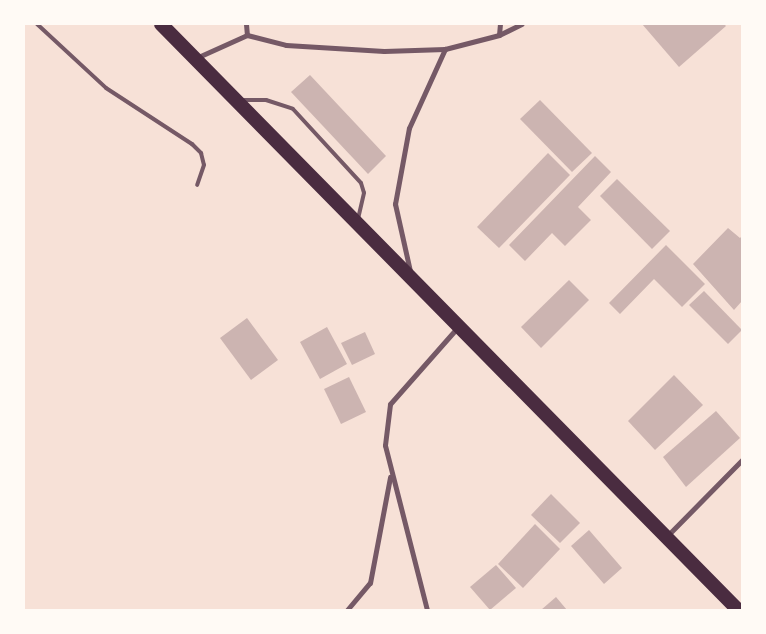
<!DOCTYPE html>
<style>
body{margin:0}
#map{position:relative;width:766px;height:634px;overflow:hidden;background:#f7e1d7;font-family:"Sofia Sans Condensed",sans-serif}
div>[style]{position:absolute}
.building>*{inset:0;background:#ccb4b1}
.service>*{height:4px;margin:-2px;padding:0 2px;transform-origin:2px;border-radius:2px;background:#755966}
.minor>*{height:5px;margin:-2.5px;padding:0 2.5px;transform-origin:2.5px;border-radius:2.5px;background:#755966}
.trunk>*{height:14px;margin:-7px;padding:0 7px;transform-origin:7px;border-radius:7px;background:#4a2c40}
span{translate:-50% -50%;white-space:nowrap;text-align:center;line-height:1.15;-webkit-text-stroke:4px #fffaf5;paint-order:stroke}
.frame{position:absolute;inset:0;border:25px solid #fffaf5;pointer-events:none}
</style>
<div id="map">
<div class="building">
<div style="clip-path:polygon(642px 24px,724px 24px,726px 26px,679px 67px)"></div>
<div style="clip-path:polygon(310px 75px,386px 156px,368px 174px,291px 92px)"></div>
<div style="clip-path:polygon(540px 100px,592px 153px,572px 172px,520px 119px)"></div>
<div style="clip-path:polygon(548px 153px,570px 175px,499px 248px,477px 227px)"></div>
<div style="clip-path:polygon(595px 156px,611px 172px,578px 207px,591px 220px,565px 246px,552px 233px,525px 261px,509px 245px)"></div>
<div style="clip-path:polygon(617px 179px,670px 231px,652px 249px,600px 196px)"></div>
<div style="clip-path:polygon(728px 228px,740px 238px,742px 236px,742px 301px,734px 310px,693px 264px)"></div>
<div style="clip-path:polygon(666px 245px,705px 284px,682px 307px,654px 279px,620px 314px,609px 303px)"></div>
<div style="clip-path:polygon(569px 280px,589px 300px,541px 348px,521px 327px)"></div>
<div style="clip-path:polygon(704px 291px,742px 330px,728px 344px,689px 305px)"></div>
<div style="clip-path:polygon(247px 318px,278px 360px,251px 380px,220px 338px)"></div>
<div style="clip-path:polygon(327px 327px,347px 364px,320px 379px,300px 342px)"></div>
<div style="clip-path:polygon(365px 332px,375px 354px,352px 365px,341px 343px)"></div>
<div style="clip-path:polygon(674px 375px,703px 405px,655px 450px,628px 421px)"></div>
<div style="clip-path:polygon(349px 377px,366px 412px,341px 424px,324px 389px)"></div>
<div style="clip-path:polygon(716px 411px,740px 438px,686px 487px,663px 457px)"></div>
<div style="clip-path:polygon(551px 494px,580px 523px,560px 543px,531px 515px)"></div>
<div style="clip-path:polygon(535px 524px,560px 549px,523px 588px,498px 564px)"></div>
<div style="clip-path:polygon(589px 530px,622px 568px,604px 584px,571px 546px)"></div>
<div style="clip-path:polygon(496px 565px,516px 588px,490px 610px,470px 587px)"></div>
<div style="clip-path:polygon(556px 597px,567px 610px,541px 610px)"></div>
</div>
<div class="service">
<div style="left:37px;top:24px;width:94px;rotate:42.8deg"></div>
<div style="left:106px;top:88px;width:103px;rotate:33.1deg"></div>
<div style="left:192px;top:144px;width:13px;rotate:45deg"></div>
<div style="left:201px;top:153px;width:12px;rotate:76deg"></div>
<div style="left:204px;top:165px;width:21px;rotate:109deg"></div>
<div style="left:241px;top:100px;width:25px"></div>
<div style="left:266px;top:100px;width:28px;rotate:18deg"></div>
<div style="left:293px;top:109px;width:100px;rotate:47.4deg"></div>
<div style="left:361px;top:183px;width:10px;rotate:73deg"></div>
<div style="left:364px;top:193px;width:27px;rotate:103deg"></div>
</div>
<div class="minor">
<div style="left:246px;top:24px;width:11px;rotate:85deg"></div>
<div style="left:499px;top:35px;width:11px;rotate:-85deg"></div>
<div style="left:196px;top:58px;width:56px;rotate:-24.3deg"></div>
<div style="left:247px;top:35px;width:40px;rotate:14.4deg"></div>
<div style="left:286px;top:45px;width:98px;rotate:3.5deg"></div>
<div style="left:384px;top:51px;width:61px;rotate:-1.9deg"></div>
<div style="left:410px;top:271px;width:69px;rotate:-102.6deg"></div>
<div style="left:395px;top:204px;width:77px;rotate:-79.6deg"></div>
<div style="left:409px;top:128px;width:87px;rotate:-65.5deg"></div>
<div style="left:445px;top:49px;width:56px;rotate:-14.5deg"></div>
<div style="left:499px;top:35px;width:25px;rotate:-26deg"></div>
<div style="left:667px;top:536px;width:107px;rotate:-45.4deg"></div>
<div style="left:347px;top:610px;width:35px;rotate:-50deg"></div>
<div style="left:370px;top:583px;width:108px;rotate:-79.3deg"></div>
<div style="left:427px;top:610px;width:170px;rotate:-104.3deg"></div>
<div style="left:385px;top:445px;width:41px;rotate:-83deg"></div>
<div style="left:390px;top:404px;width:101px;rotate:-48.6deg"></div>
</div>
<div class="trunk">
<div style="left:161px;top:24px;width:822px;rotate:45.44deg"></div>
</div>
<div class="frame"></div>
</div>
